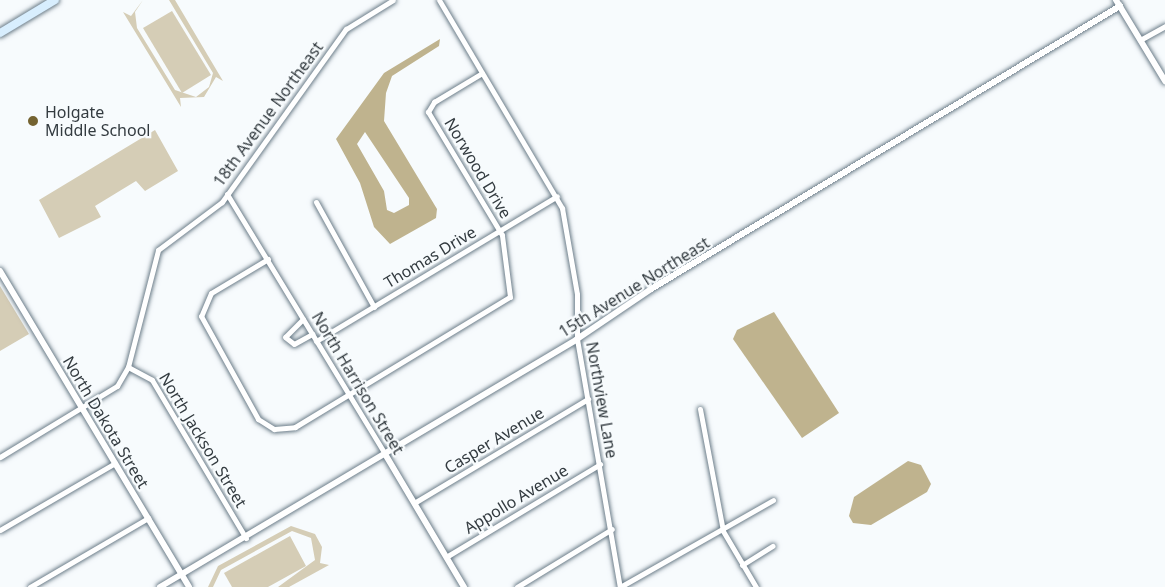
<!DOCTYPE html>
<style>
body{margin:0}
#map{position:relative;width:1165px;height:587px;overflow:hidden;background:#f7fbfd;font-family:"Noto Sans",sans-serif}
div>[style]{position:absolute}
.green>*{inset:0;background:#d5cdb6}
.water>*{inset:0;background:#bfb38e}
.roads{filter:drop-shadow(0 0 2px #6d7e8a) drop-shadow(0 0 2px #6d7e8a)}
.minor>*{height:5px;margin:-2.5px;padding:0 2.5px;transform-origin:2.5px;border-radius:2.5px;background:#fff}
.tertiary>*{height:6px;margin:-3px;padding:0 3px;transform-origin:3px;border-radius:3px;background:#fff}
.secondary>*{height:8px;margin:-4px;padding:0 4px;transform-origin:4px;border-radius:4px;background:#d8eefe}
.dots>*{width:16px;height:16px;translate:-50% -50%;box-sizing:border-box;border:3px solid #f7fbfd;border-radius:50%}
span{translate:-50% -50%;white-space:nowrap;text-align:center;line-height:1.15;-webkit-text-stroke:4.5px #f7fbfd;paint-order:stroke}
.poi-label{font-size:16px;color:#333b40}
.left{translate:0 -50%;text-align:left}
.street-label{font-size:16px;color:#333b40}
</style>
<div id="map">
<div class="green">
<div style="clip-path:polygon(143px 0,135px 12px,137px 28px,175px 90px,196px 97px,209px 87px,213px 73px,169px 0,175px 0,223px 81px,216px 77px,204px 97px,180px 98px,181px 107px,123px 12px,131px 16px)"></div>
<div style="clip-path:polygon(172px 11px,211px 75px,182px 93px,143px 28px)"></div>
<div style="clip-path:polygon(155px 130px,178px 171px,145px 191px,136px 181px,95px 206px,101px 217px,59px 238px,39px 200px)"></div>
<div style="clip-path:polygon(0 286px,29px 334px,0 351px)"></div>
<div style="clip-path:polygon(291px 526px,315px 534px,322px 547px,320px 563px,329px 565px,289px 587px,278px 587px,315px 560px,311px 538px,292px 531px,221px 570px,213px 587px,208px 587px,218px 566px)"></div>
<div style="clip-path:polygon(290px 536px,306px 566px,268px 587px,232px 587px,224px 573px)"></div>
</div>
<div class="water">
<div style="clip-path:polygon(evenodd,440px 39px,439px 46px,392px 76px,386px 93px,384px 121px,437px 209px,436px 218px,390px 244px,374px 227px,360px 183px,336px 139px,384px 73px,440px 39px,365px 132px,409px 198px,409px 205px,394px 213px,387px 210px,384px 191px,357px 144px,365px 132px)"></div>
<div style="clip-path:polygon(774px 312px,839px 413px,802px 438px,733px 339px,737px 330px)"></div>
<div style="clip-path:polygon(908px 461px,921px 465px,931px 484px,927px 492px,871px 525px,853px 523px,849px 516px,854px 497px)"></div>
</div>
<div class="roads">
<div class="minor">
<div style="left:439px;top:0;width:242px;rotate:59.4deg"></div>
<div style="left:562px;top:208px;width:87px;rotate:80.1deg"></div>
<div style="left:577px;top:294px;width:45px;rotate:90deg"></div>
<div style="left:577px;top:339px;width:252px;rotate:80.2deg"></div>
<div style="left:1140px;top:40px;width:29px;rotate:-29deg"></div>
<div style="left:227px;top:194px;width:304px;rotate:58.7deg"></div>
<div style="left:316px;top:202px;width:120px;rotate:61.1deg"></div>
<div style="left:268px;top:259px;width:66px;rotate:149.2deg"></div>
<div style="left:211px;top:293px;width:25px;rotate:113deg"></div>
<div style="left:201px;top:316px;width:118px;rotate:61deg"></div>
<div style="left:258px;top:419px;width:19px;rotate:32deg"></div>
<div style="left:274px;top:429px;width:21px;rotate:-5deg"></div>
<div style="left:295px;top:427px;width:251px;rotate:-31.2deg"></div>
<div style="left:510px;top:297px;width:63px;rotate:-97.4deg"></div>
<div style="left:502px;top:235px;width:144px;rotate:-121deg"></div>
<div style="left:428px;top:112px;width:12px;rotate:-59deg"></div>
<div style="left:434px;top:102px;width:56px;rotate:-31.1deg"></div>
<div style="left:303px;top:319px;width:25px;rotate:135deg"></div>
<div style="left:285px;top:337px;width:11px;rotate:38deg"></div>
<div style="left:294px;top:344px;width:21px;rotate:-29deg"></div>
<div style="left:316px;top:341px;width:281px;rotate:-31deg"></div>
<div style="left:128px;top:367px;width:27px;rotate:28deg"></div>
<div style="left:152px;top:380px;width:184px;rotate:59.3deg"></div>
<div style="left:700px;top:409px;width:124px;rotate:79.3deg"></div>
<div style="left:723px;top:531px;width:65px;rotate:59.5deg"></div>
<div style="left:0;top:457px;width:137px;rotate:-31.3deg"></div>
<div style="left:117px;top:386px;width:22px;rotate:-60deg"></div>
<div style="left:128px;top:367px;width:121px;rotate:-75.6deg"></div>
<div style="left:158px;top:250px;width:80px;rotate:-36.9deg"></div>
<div style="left:222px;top:202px;width:213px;rotate:-54.4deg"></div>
<div style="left:346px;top:29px;width:55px;rotate:-31.7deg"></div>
<div style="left:414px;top:503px;width:203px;rotate:-30.9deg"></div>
<div style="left:0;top:530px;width:133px;rotate:-30.2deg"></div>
<div style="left:446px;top:557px;width:180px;rotate:-31.1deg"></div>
<div style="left:742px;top:565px;width:36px;rotate:-32deg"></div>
<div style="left:30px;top:587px;width:137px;rotate:-30.3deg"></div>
<div style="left:517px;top:587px;width:111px;rotate:-31.4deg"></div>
<div style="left:620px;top:587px;width:176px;rotate:-29.6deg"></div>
</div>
<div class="tertiary">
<div style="left:1116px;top:0;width:95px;rotate:58.8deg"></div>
<div style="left:0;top:271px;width:368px;rotate:59.1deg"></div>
<div style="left:385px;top:454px;width:155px;rotate:59.3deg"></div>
<div style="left:160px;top:587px;width:485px;rotate:-30.7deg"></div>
<div style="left:577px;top:339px;width:89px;rotate:-34deg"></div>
<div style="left:651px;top:289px;width:548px;rotate:-31.11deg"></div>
</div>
<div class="secondary">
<div style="left:0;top:33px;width:64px;rotate:-31deg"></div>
</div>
</div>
<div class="dots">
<div style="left:33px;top:121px;background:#746331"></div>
</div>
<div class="poi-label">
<span class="left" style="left:45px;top:121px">Holgate<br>Middle School</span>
</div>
<div class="street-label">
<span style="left:268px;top:114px;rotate:-54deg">18th Avenue Northeast</span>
<span style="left:478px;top:168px;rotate:59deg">Norwood Drive</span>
<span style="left:430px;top:257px;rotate:-31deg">Thomas Drive</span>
<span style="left:634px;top:287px;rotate:-32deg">15th Avenue Northeast</span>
<span style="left:358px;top:383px;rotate:59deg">North Harrison Street</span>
<span style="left:602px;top:400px;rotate:80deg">Northview Lane</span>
<span style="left:106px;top:422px;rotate:59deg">North Dakota Street</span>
<span style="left:203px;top:440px;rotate:59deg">North Jackson Street</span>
<span style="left:494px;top:440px;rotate:-31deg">Casper Avenue</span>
<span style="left:516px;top:499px;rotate:-31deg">Appollo Avenue</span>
</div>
</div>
